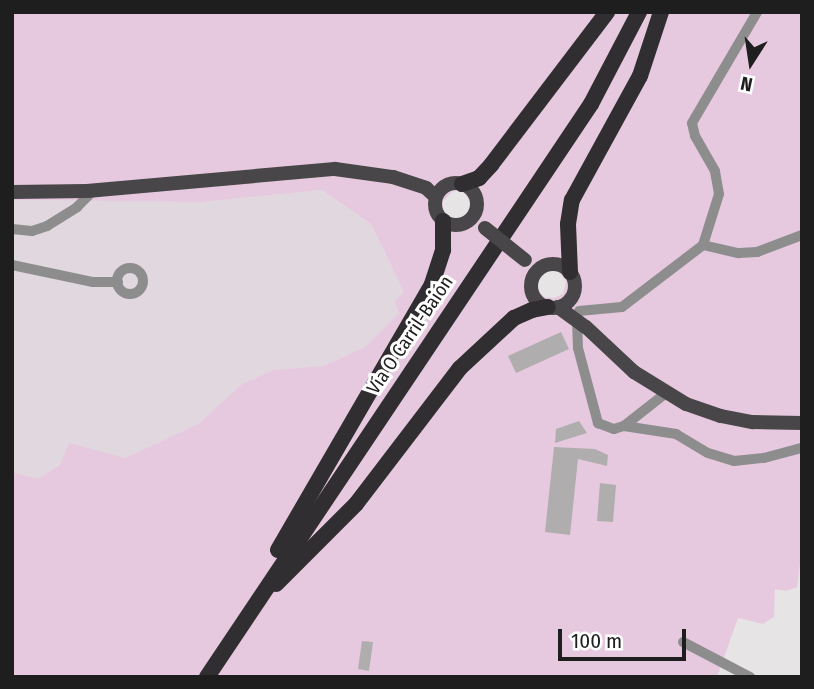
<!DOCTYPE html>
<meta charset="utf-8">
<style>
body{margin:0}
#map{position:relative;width:814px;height:689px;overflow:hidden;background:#e7e4e6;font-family:"Fira Sans Condensed",sans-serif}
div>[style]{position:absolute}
.built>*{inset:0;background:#e1d7de}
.green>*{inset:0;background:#e6c9de}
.building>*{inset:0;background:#b0adaf}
.minor>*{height:10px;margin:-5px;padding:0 5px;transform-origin:5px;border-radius:5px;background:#8e8d8e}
.minor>.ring{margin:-5px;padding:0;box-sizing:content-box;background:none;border:10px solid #8e8d8e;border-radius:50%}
.major>*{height:14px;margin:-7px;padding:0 7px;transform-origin:7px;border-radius:7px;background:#484648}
.major>.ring{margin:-7px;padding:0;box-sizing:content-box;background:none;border:14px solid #484648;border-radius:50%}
.highway>*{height:16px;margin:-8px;padding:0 8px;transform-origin:8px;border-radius:8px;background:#302e30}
.major-bridge>*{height:14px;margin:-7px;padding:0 7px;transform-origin:7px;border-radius:7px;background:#484648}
span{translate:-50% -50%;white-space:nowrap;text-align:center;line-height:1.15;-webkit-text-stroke:6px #fff;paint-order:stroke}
.street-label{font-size:19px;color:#1f1e1e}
.frame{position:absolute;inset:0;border:14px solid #1f1e1e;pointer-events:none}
.north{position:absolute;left:716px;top:28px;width:70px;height:70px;-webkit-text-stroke:5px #fff;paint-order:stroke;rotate:192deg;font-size:19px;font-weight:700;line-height:28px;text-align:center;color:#1f1e1e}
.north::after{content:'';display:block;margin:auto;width:24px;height:32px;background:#1f1e1e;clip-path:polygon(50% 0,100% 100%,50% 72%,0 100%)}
.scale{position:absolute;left:558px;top:629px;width:128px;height:32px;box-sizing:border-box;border:4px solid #1f1e1e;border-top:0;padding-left:9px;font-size:21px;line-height:24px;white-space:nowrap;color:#1f1e1e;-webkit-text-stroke:5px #fff;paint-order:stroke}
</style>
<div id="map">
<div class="built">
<div style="clip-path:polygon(322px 190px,371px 224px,404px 292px,399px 313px,365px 347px,323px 366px,273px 370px,242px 384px,198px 424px,125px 458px,103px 453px,60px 465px,38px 479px,12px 472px,12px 200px,201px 202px)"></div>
</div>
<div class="green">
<div style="clip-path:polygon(evenodd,12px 12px,802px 12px,802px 548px,797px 587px,786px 591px,775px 589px,774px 617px,763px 624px,738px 618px,717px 677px,12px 677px,12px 472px,38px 479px,60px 465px,69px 443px,125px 458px,198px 424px,242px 384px,273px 370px,323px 366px,365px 347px,399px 313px,395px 301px,404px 292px,371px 224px,322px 190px,201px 202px,12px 200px,12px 12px,453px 191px,463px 192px,471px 203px,468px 216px,459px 220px,449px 219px,443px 211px,443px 201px,453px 191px,12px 12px,548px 269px,557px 270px,566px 281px,563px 294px,554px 298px,544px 297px,538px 289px,537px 279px,548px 269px)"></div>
</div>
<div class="building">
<div style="clip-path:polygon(561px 332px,569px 349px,516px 373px,508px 356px)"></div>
<div style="clip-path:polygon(579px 421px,587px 433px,555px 443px,556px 429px)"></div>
<div style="clip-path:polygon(554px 447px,595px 449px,608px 455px,607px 466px,578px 459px,570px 535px,545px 532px)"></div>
<div style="clip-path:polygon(600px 483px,616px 485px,613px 522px,597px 521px)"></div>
<div style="clip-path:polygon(362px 641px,373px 642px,369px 671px,358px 669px)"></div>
</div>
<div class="minor">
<div style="left:12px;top:229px;width:20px;rotate:6deg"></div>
<div style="left:32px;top:231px;width:16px;rotate:-18deg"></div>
<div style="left:47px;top:226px;width:36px;rotate:-32deg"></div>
<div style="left:77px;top:207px;width:23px;rotate:-45deg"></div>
<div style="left:703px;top:245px;width:37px;rotate:13deg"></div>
<div style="left:739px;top:253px;width:18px;rotate:-3deg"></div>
<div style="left:757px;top:252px;width:48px;rotate:-20.7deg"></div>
<div style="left:12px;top:265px;width:83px;rotate:11.9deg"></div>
<div style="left:93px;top:282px;width:25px"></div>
<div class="ring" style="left:117px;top:268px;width:16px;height:16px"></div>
<div style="left:579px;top:311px;width:43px;rotate:-5.3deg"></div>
<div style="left:622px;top:307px;width:102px;rotate:-37.4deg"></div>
<div style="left:703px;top:245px;width:53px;rotate:-72.6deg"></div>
<div style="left:719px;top:194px;width:23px;rotate:-100deg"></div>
<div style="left:715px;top:171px;width:40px;rotate:-119.7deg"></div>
<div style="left:695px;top:136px;width:13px;rotate:-103deg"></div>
<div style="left:692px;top:123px;width:129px;rotate:-59.6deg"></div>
<div style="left:577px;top:320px;width:28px;rotate:88deg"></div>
<div style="left:578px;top:348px;width:78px;rotate:75.1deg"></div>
<div style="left:598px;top:423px;width:17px;rotate:21deg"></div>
<div style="left:614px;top:429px;width:10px;rotate:-17deg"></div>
<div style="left:624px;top:426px;width:53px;rotate:-38.2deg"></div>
<div style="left:624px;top:426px;width:53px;rotate:8.7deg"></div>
<div style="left:676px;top:434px;width:37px;rotate:31deg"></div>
<div style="left:708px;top:453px;width:27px;rotate:17deg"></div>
<div style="left:734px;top:461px;width:30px;rotate:-6deg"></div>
<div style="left:764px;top:458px;width:39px;rotate:-15deg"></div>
<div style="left:683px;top:642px;width:76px;rotate:27.6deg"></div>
</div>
<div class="major">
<div class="ring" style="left:435px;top:183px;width:28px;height:28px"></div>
<div style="left:12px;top:192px;width:75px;rotate:-0.8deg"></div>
<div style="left:87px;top:191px;width:249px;rotate:-5.1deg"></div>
<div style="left:335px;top:169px;width:59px;rotate:7.9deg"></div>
<div style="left:393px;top:177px;width:35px;rotate:18deg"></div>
<div style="left:426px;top:188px;width:13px;rotate:42deg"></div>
<div class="ring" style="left:531px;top:264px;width:30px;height:30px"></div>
<div style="left:558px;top:307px;width:34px;rotate:36deg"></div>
<div style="left:586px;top:327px;width:66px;rotate:43.2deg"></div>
<div style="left:634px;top:372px;width:61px;rotate:31.6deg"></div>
<div style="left:686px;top:404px;width:37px;rotate:19deg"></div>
<div style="left:721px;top:416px;width:33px;rotate:11deg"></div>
<div style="left:753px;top:422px;width:49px;rotate:1.2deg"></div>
</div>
<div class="highway">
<div style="left:462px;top:184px;width:18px;rotate:-19deg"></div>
<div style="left:479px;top:178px;width:18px;rotate:-47deg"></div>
<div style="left:491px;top:165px;width:192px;rotate:-52.8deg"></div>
<div style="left:570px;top:272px;width:48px;rotate:-92.4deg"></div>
<div style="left:568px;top:224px;width:24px;rotate:-81deg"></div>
<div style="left:572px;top:200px;width:141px;rotate:-61.3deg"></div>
<div style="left:640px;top:76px;width:67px;rotate:-71.8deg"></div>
<div style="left:278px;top:550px;width:307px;rotate:-59.9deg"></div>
<div style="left:432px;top:284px;width:36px;rotate:-72deg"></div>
<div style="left:443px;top:250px;width:29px;rotate:-90deg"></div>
<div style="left:276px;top:584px;width:113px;rotate:-45deg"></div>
<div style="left:356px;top:504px;width:171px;rotate:-52.6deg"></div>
<div style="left:460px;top:368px;width:74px;rotate:-42.8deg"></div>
<div style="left:514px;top:318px;width:20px;rotate:-24deg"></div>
<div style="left:532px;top:310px;width:16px;rotate:-11deg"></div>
<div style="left:207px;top:677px;width:690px;rotate:-56.17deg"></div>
<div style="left:591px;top:104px;width:104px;rotate:-62.4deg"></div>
</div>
<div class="major-bridge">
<div style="left:485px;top:228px;width:51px;rotate:38.7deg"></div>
</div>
<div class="street-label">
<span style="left:410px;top:335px;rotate:-56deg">Vía O Carril-Baión</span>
</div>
<div class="frame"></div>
<div class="north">N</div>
<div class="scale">100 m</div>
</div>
